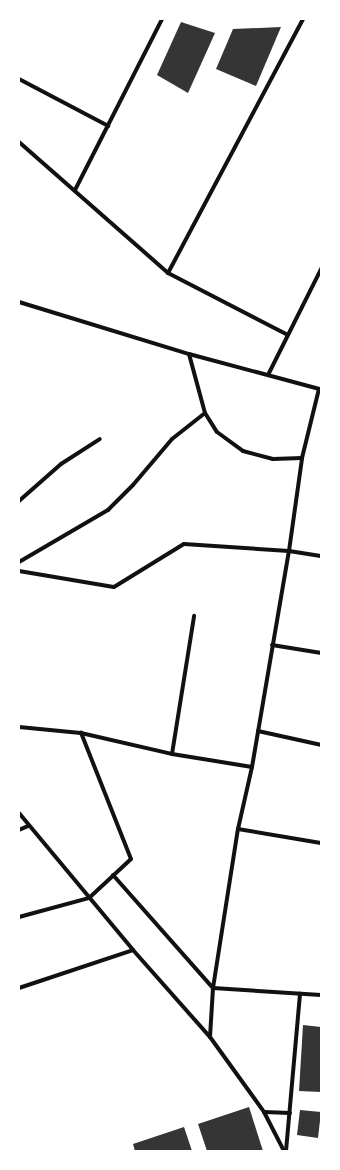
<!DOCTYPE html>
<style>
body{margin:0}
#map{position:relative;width:340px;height:1170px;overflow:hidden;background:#fff;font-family:Manrope,sans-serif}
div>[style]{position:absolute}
.building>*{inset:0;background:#353535}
.minor>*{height:4px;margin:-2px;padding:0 2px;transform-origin:2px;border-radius:2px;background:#111}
span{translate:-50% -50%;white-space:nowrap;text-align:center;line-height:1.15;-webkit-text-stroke:4px #fff;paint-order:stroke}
.frame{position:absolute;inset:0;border:20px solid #fff;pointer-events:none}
</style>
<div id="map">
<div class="building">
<div style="clip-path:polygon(181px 22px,215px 33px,188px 93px,157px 75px)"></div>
<div style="clip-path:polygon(281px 27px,256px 86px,216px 69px,233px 29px)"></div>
<div style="clip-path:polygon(303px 1025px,321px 1027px,321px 1092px,299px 1091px)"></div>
<div style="clip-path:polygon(249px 1107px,263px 1151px,207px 1151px,198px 1124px)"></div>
<div style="clip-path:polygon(300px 1110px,321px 1112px,318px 1138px,297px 1135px)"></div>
<div style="clip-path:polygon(184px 1127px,192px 1151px,135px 1151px,133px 1144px)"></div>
</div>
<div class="minor">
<div style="left:19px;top:79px;width:101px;rotate:27.8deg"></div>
<div style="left:19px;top:142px;width:198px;rotate:41.3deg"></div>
<div style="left:168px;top:273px;width:135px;rotate:27.3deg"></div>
<div style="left:75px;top:190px;width:192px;rotate:-63deg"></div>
<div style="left:168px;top:273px;width:288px;rotate:-62deg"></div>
<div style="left:19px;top:302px;width:178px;rotate:17deg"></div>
<div style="left:189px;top:354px;width:136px;rotate:15deg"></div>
<div style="left:268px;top:375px;width:119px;rotate:-63.4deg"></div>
<div style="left:205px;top:413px;width:22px;rotate:58deg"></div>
<div style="left:217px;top:432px;width:32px;rotate:36deg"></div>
<div style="left:243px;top:451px;width:31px;rotate:15deg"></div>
<div style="left:273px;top:459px;width:29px;rotate:-2deg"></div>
<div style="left:19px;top:501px;width:56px;rotate:-41.4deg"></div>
<div style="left:61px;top:464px;width:46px;rotate:-32.7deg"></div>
<div style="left:19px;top:562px;width:103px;rotate:-30.3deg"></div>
<div style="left:108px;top:510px;width:35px;rotate:-45deg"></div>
<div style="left:133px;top:485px;width:60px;rotate:-49.7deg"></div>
<div style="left:172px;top:439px;width:42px;rotate:-38.2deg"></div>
<div style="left:205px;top:413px;width:61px;rotate:-105.2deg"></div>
<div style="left:19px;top:571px;width:96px;rotate:9.6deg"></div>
<div style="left:114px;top:587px;width:82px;rotate:-31.6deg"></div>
<div style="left:184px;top:544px;width:105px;rotate:3.8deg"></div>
<div style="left:289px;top:551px;width:32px;rotate:9deg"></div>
<div style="left:272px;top:645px;width:50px;rotate:9.3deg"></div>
<div style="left:19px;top:727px;width:62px;rotate:5.5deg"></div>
<div style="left:81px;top:733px;width:93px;rotate:13deg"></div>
<div style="left:172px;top:754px;width:81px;rotate:9.2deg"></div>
<div style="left:258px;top:731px;width:65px;rotate:12.5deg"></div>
<div style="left:172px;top:754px;width:140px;rotate:-80.9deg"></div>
<div style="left:19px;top:813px;width:178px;rotate:50.2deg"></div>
<div style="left:133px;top:950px;width:116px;rotate:48.5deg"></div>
<div style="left:210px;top:1037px;width:92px;rotate:54.2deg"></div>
<div style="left:264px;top:1112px;width:44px;rotate:62.9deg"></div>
<div style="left:238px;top:829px;width:84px;rotate:9.6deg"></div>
<div style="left:19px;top:830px;width:10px;rotate:-24deg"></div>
<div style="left:113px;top:875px;width:151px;rotate:48.5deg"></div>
<div style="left:213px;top:988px;width:108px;rotate:3.7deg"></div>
<div style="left:19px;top:917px;width:73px;rotate:-15.2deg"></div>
<div style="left:89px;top:898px;width:57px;rotate:-42.9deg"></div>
<div style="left:131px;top:859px;width:136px;rotate:-111.6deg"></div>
<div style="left:19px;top:988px;width:120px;rotate:-18.4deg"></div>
<div style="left:210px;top:1037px;width:49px;rotate:-86.5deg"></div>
<div style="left:213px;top:988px;width:161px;rotate:-81.1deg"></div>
<div style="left:238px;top:829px;width:64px;rotate:-77.3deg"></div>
<div style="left:252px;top:767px;width:219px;rotate:-80.3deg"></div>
<div style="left:289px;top:551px;width:94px;rotate:-82deg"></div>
<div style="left:302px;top:458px;width:71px;rotate:-76.2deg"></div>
<div style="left:264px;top:1112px;width:26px;rotate:2deg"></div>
<div style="left:286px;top:1151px;width:158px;rotate:-84.9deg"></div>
</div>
<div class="frame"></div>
</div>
